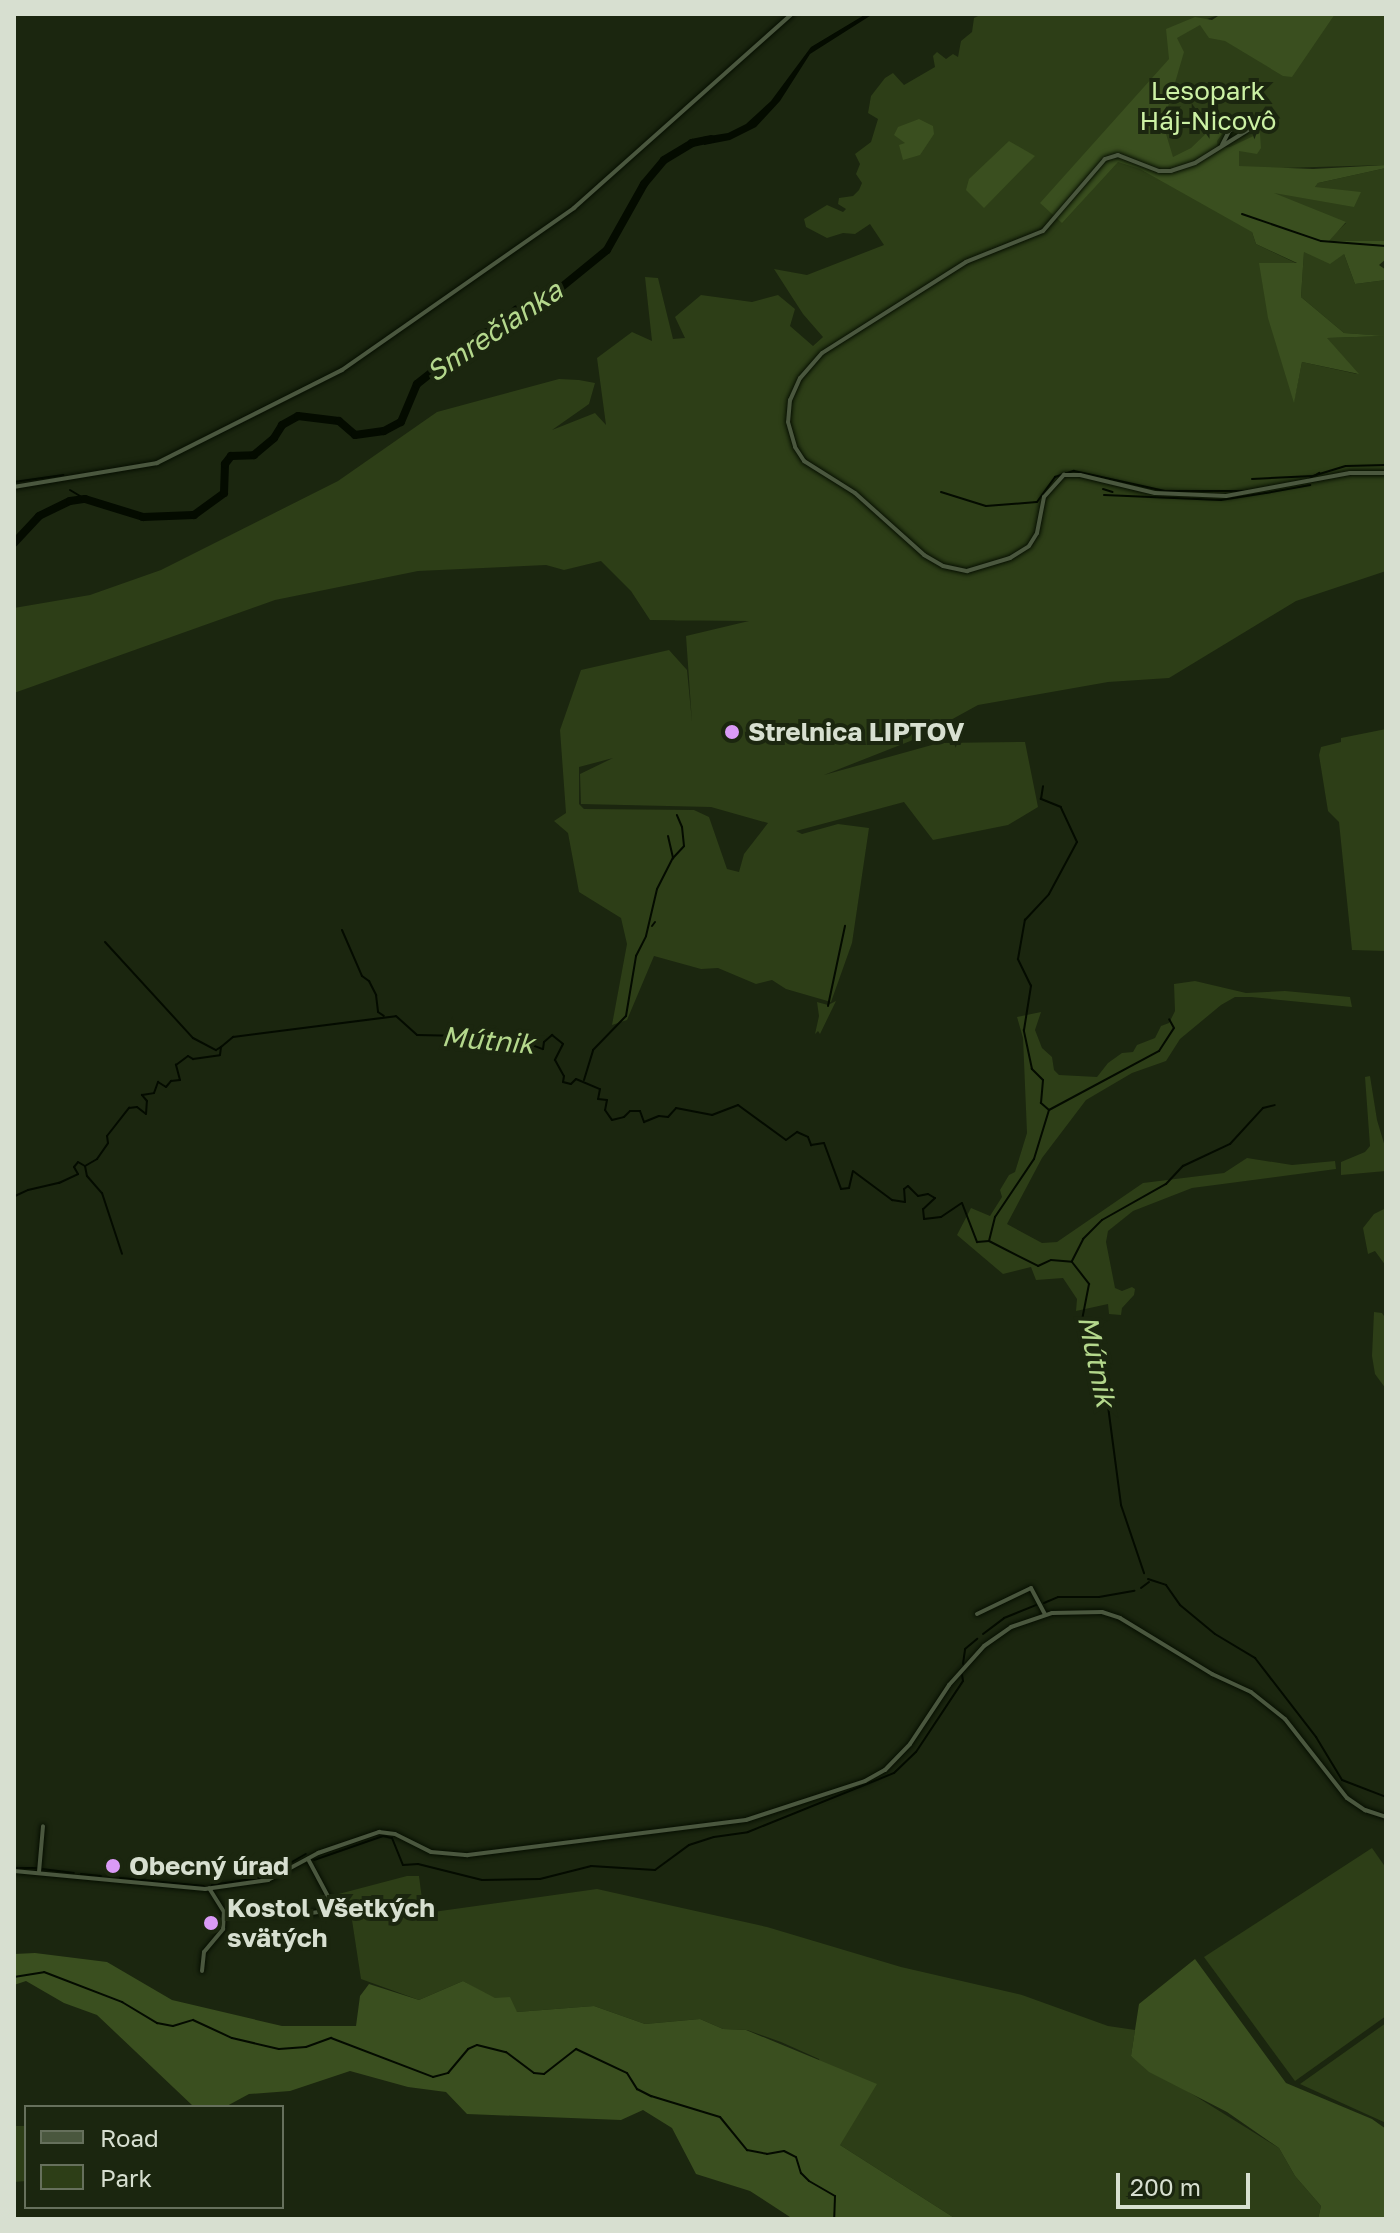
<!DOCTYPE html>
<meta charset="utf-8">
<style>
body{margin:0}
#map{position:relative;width:1400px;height:2233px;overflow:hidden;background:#1b260f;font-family:"Golos Text",sans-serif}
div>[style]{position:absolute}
.green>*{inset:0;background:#2d3e17}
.forest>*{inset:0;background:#3a4f1f}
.water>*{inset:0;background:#040b00}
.stream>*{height:2px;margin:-1px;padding:0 1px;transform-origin:1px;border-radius:1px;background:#040b00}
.river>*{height:8px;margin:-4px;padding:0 4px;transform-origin:4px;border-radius:4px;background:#040b00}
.roads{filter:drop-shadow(0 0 2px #060e00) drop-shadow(0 0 2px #060e00)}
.minor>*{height:4px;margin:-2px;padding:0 2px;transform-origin:2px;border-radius:2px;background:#4a573e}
.dots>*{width:22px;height:22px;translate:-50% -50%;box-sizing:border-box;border:4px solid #1b260f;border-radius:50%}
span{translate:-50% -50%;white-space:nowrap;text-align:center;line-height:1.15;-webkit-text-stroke:8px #1b260f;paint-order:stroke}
.park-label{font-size:26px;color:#ccf1a4}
.poi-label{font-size:26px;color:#d7dfd0;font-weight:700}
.left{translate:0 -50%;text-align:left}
.water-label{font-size:28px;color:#b4d88c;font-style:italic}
.frame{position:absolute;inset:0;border:16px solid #d7dfd0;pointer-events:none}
.legend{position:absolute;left:24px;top:2105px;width:260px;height:104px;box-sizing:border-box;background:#1b260f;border:2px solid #66705c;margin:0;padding:10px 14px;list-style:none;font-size:24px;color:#d7dfd0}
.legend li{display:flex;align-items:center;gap:16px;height:40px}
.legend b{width:40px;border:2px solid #66705c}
.scale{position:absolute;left:1116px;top:2173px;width:134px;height:36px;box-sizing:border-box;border:4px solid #d7dfd0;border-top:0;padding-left:10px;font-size:24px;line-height:28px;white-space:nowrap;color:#d7dfd0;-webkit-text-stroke:6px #1b260f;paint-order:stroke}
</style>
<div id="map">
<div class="green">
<div style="clip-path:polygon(evenodd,982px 14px,1221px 14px,1207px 19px,1285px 56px,1327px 14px,1386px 14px,1386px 165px,1281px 168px,1252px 232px,1256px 244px,1300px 265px,1260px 263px,1294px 401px,1302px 362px,1357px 374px,1326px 338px,1384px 336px,1344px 333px,1301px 297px,1304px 251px,1344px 254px,1355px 284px,1386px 280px,1386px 571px,1296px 601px,1169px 678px,1108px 682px,978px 705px,918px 738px,824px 775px,939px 743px,1025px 742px,1038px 807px,1008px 825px,933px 840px,904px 802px,796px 831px,802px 834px,838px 824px,869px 828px,852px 943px,831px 1002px,786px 989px,772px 980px,756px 984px,718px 968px,701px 969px,654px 956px,627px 1020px,612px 1025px,627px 944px,621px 918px,579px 892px,568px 833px,554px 821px,566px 813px,560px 730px,581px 670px,669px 650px,687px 670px,692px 722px,686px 636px,749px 621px,650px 620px,631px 591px,601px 561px,564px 570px,546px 565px,418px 571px,275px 600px,14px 693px,14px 608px,90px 595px,161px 570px,338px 481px,437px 412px,559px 379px,579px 380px,595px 383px,589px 404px,552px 430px,595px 413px,606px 425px,597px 358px,632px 332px,652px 341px,645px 277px,658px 278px,673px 339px,685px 338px,675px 317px,701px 295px,752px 302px,778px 295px,795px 309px,790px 326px,813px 346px,823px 337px,803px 314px,774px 269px,807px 275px,884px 245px,870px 224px,855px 234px,843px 233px,827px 238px,806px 227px,804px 219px,827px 205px,843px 212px,846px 209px,838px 204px,839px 198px,853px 196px,859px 190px,862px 183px,856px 174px,860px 164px,855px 154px,871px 142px,878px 119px,868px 113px,871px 96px,885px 78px,893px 73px,904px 85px,935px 67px,933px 56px,937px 52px,946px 59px,953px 54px,958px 57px,961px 41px,972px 32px,974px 18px,982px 14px,613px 758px,580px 774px,581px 804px,711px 807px,768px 823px,744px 854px,739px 872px,727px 869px,709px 817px,694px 810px,584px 809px,579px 804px,579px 767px,613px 758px)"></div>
<div style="clip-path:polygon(1386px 168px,1386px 241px,1327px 241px,1346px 223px,1269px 192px,1314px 188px,1318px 183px)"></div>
<div style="clip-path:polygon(1386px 729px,1386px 951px,1352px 950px,1339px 822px,1328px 811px,1319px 755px,1321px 747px,1341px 742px,1341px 738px)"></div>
<div style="clip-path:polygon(1195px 981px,1246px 993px,1285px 991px,1350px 997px,1352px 1007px,1251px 997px,1235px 997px,1221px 1005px,1180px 1039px,1166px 1061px,1132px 1073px,1086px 1100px,1042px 1158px,1007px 1224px,1042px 1243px,1057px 1242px,1143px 1183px,1224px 1173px,1247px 1158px,1292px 1165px,1335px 1161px,1336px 1169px,1192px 1188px,1133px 1211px,1108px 1231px,1106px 1242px,1115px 1288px,1122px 1291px,1132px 1287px,1135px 1289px,1134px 1295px,1122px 1308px,1121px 1315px,1109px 1314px,1108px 1304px,1076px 1311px,1077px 1299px,1063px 1278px,1036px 1280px,1031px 1267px,1003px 1274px,957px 1235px,971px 1208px,990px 1216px,1002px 1197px,1000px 1190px,1009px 1175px,1015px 1172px,1027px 1133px,1023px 1038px,1017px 1017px,1041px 1012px,1035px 1030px,1042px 1048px,1052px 1057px,1054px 1070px,1059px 1075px,1097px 1077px,1108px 1063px,1122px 1053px,1133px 1052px,1137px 1045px,1155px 1038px,1161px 1026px,1169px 1023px,1175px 1011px,1174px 984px)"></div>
<div style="clip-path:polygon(836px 1001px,820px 1034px,818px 1031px,815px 1034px,819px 1016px,817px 1002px,828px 1005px)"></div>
<div style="clip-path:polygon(1370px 1076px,1377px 1120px,1386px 1150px,1386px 1171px,1341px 1175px,1341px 1162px,1365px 1152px,1370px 1146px,1365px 1077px)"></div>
<div style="clip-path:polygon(1386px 1208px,1386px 1266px,1375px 1251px,1368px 1254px,1363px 1228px,1374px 1214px)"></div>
<div style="clip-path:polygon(1374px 1312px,1382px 1313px,1386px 1319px,1386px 1389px,1375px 1374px,1372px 1356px)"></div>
<div style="clip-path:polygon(1372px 1848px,1386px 1868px,1386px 2016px,1295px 2081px,1204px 1957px)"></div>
<div style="clip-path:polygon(407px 1876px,419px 1876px,423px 1907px,374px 1899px,334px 1902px,331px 1896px)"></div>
<div style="clip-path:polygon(597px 1889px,767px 1927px,901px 1967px,1022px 1995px,1108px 2026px,1135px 2030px,1131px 2056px,1279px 2148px,1295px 2176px,1321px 2206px,1318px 2219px,956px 2219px,840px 2145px,819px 2059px,781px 2042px,747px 2030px,723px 2029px,700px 2019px,645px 2024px,594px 2006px,517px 2012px,463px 1981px,419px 2000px,361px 1979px,350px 1907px,382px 1906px,426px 1913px)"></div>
<div style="clip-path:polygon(1386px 2023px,1386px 2123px,1300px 2084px)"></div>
<div style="clip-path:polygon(14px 2126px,26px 2126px,26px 2181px,14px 2182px)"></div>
</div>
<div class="forest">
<div style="clip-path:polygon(1221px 14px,1335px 14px,1292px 77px,1283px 76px,1225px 41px,1209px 38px,1200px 25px,1177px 38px,1184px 52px,1163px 124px,1173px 157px,1191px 148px,1217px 123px,1227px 127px,1217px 141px,1218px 148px,1230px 147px,1260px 133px,1261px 148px,1257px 154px,1239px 151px,1239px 166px,1313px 169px,1386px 165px,1386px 168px,1318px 183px,1315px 187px,1361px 192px,1354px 207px,1274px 193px,1346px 222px,1329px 241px,1386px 241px,1386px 259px,1379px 265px,1386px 270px,1386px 280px,1355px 284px,1344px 254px,1330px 264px,1304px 252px,1301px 297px,1344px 333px,1386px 336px,1327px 338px,1359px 374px,1302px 362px,1294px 403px,1268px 318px,1259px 263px,1297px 263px,1256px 244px,1252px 232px,1140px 169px,1118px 162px,1062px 223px,1040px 203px,1169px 59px,1166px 29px,1195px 17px,1212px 20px)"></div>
<div style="clip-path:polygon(919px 119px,933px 126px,934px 134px,920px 155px,903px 160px,899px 145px,905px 143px,894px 135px,898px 127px)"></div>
<div style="clip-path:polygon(1009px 141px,1035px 156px,984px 208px,966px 190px,969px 179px)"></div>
<div style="clip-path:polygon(35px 1953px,107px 1962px,172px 2000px,282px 2026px,356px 2026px,360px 1996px,369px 1984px,419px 2000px,463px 1981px,495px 1998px,510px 1997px,517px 2012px,594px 2006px,645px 2024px,700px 2019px,723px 2029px,746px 2030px,877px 2084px,840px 2145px,956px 2219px,793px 2219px,750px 2191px,696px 2174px,672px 2128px,643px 2110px,621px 2120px,467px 2114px,446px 2092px,408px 2087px,350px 2071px,290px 2091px,249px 2094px,225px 2107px,193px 2106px,97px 2015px,64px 2003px,26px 1981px,14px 1985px,14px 1954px)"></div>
<div style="clip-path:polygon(1195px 1959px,1286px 2083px,1372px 2119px,1386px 2129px,1386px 2219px,1318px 2219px,1321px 2206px,1295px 2176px,1279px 2148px,1227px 2112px,1149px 2072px,1131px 2056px,1139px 2004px)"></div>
</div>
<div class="water">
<div style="clip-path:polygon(866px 14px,873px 14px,810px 54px,780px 101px,756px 127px,730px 140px,704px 145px,703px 137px,728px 133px,746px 124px,771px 101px,811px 47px)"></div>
</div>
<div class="stream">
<div style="left:1242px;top:214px;width:83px;rotate:18.9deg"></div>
<div style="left:1321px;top:241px;width:65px;rotate:4.4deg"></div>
<div style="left:1252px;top:479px;width:61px;rotate:-2.8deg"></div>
<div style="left:1313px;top:476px;width:34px;rotate:-17deg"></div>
<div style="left:1346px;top:466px;width:40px;rotate:-1.4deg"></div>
<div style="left:1309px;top:479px;width:12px;rotate:-31deg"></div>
<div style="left:14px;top:482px;width:50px;rotate:-8deg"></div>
<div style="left:1103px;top:489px;width:10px;rotate:17deg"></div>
<div style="left:70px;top:490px;width:17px;rotate:31deg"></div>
<div style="left:941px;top:492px;width:47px;rotate:17.3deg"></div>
<div style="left:986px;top:506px;width:51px;rotate:-4.5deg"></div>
<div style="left:1037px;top:502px;width:31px;rotate:-54deg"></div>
<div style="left:1055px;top:477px;width:20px;rotate:-18deg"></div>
<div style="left:1074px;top:471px;width:93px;rotate:12.4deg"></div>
<div style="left:1165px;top:491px;width:79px"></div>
<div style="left:1266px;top:493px;width:45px;rotate:-10.3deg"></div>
<div style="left:1104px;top:495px;width:117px;rotate:2.4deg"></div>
<div style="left:1221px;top:500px;width:45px;rotate:-9deg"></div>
<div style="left:668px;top:836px;width:23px;rotate:77deg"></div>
<div style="left:652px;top:926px;width:5px;rotate:-53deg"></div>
<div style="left:342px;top:930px;width:50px;rotate:66.5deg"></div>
<div style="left:362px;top:976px;width:9px;rotate:36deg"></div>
<div style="left:369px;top:981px;width:16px;rotate:63deg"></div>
<div style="left:376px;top:995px;width:17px;rotate:83deg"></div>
<div style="left:378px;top:1012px;width:7px;rotate:34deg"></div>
<div style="left:105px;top:942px;width:130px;rotate:47.5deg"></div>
<div style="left:193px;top:1038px;width:26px;rotate:28deg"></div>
<div style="left:216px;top:1050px;width:6px;rotate:-31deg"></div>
<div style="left:828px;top:1006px;width:82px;rotate:-78deg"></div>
<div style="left:584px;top:1080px;width:31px;rotate:-73deg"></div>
<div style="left:593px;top:1050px;width:47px;rotate:-45.9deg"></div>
<div style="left:626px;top:1016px;width:61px;rotate:-80.5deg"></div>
<div style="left:636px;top:956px;width:22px;rotate:-63deg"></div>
<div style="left:646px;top:936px;width:48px;rotate:-76.8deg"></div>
<div style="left:657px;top:889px;width:35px;rotate:-63deg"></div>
<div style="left:673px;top:858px;width:16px;rotate:-47deg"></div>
<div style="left:684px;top:846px;width:19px;rotate:-96deg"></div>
<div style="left:682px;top:827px;width:13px;rotate:-113deg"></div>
<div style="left:1049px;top:1110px;width:125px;rotate:-28.2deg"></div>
<div style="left:1159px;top:1051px;width:27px;rotate:-57deg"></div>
<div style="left:1174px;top:1028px;width:10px;rotate:-119deg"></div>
<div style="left:85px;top:1166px;width:10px;rotate:79deg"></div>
<div style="left:87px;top:1176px;width:23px;rotate:49deg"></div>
<div style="left:102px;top:1193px;width:64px;rotate:71.8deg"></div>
<div style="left:14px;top:1203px;width:7px;rotate:-82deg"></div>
<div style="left:15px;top:1196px;width:14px;rotate:-25deg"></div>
<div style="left:28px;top:1190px;width:32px;rotate:-13deg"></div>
<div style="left:59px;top:1183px;width:21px;rotate:-25deg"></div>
<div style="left:78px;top:1174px;width:8px;rotate:-120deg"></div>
<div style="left:74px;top:1167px;width:6px;rotate:-51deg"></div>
<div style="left:78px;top:1162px;width:8px;rotate:30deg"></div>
<div style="left:85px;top:1166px;width:14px;rotate:-30deg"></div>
<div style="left:97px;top:1159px;width:19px;rotate:-55deg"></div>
<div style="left:108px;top:1143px;width:7px;rotate:-98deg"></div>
<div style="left:107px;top:1136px;width:36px;rotate:-52deg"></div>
<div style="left:129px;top:1108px;width:8px;rotate:-7deg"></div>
<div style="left:137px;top:1107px;width:11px;rotate:38deg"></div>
<div style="left:146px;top:1114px;width:13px;rotate:-86deg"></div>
<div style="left:147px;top:1101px;width:8px;rotate:-130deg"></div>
<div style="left:142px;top:1095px;width:12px;rotate:-9deg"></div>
<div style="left:154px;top:1093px;width:12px;rotate:-70deg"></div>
<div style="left:158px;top:1082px;width:9px;rotate:32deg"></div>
<div style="left:166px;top:1087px;width:8px;rotate:-50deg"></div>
<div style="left:171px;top:1081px;width:9px;rotate:-6deg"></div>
<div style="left:180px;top:1080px;width:16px;rotate:-105deg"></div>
<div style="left:176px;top:1065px;width:15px;rotate:-37deg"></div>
<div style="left:188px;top:1056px;width:6px;rotate:31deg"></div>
<div style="left:193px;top:1059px;width:27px;rotate:-8deg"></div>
<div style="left:220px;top:1055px;width:8px;rotate:-83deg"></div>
<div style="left:221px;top:1047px;width:16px;rotate:-40deg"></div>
<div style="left:233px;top:1037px;width:164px;rotate:-7.3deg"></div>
<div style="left:396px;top:1016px;width:28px;rotate:42deg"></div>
<div style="left:417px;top:1035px;width:94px;rotate:1.2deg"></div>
<div style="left:511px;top:1037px;width:34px;rotate:21deg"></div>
<div style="left:543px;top:1049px;width:7px;rotate:-82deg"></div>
<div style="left:544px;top:1042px;width:11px;rotate:-41deg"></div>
<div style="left:552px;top:1035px;width:14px;rotate:39deg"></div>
<div style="left:563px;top:1044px;width:18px;rotate:117deg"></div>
<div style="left:555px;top:1060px;width:18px;rotate:61deg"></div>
<div style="left:564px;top:1076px;width:6px;rotate:99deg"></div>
<div style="left:563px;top:1082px;width:8px;rotate:14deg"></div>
<div style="left:571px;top:1084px;width:7px;rotate:-45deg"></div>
<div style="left:576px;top:1079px;width:26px;rotate:23deg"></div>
<div style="left:600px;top:1089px;width:10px;rotate:101deg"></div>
<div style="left:598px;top:1099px;width:9px;rotate:6deg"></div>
<div style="left:607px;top:1100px;width:10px;rotate:101deg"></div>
<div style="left:605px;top:1110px;width:12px;rotate:55deg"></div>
<div style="left:612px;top:1120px;width:12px;rotate:-14deg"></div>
<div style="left:624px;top:1117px;width:8px;rotate:-45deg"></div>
<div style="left:630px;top:1111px;width:10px"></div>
<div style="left:640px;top:1111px;width:12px;rotate:70deg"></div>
<div style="left:644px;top:1122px;width:16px;rotate:-22deg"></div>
<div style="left:659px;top:1116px;width:9px;rotate:6deg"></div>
<div style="left:668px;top:1117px;width:12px;rotate:-48deg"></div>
<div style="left:676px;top:1108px;width:37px;rotate:11deg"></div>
<div style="left:712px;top:1115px;width:28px;rotate:-21deg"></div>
<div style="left:738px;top:1105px;width:59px;rotate:36.1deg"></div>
<div style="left:786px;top:1140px;width:14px;rotate:-36deg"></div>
<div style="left:797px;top:1132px;width:12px;rotate:24deg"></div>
<div style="left:808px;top:1137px;width:9px;rotate:69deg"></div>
<div style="left:811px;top:1145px;width:13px;rotate:-9deg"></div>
<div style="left:824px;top:1143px;width:49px;rotate:69.7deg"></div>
<div style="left:841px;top:1189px;width:8px;rotate:-7deg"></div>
<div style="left:849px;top:1188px;width:17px;rotate:-77deg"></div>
<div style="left:853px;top:1171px;width:49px;rotate:36.6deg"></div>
<div style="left:892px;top:1200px;width:13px;rotate:9deg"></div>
<div style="left:905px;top:1202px;width:13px;rotate:-94deg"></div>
<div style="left:904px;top:1189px;width:5px;rotate:-37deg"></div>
<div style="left:908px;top:1186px;width:14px;rotate:45deg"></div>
<div style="left:918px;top:1196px;width:10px;rotate:-11deg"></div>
<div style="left:928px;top:1194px;width:8px;rotate:30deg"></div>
<div style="left:935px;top:1198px;width:16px;rotate:137deg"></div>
<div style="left:923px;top:1209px;width:10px;rotate:84deg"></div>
<div style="left:924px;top:1219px;width:17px;rotate:-7deg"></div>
<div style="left:941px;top:1217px;width:25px;rotate:-34deg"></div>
<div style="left:962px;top:1203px;width:42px;rotate:69deg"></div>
<div style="left:977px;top:1242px;width:12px;rotate:-5deg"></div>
<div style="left:989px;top:1241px;width:55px;rotate:27deg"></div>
<div style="left:1038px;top:1266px;width:14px;rotate:-25deg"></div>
<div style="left:1051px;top:1260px;width:21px;rotate:5deg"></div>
<div style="left:1072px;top:1262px;width:28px;rotate:52deg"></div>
<div style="left:1089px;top:1284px;width:37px;rotate:101deg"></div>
<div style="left:1082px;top:1320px;width:20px;rotate:49deg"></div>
<div style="left:1095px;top:1335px;width:34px;rotate:92deg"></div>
<div style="left:1094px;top:1369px;width:40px;rotate:69deg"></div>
<div style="left:1108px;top:1406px;width:100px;rotate:82.5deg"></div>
<div style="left:1121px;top:1505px;width:72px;rotate:71.3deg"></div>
<div style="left:989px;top:1241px;width:25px;rotate:-76deg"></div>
<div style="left:995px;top:1217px;width:70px;rotate:-56.1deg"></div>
<div style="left:1034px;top:1159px;width:51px;rotate:-73deg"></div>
<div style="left:1049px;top:1110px;width:11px;rotate:-139deg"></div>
<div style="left:1041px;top:1103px;width:23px;rotate:-85deg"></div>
<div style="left:1043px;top:1080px;width:16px;rotate:-135deg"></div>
<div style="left:1032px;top:1069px;width:40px;rotate:-102deg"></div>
<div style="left:1024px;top:1030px;width:45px;rotate:-81deg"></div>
<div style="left:1031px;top:986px;width:30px;rotate:-116deg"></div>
<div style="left:1018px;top:959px;width:40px;rotate:-80deg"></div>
<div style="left:1025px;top:920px;width:35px;rotate:-47deg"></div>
<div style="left:1049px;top:894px;width:59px;rotate:-61.7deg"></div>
<div style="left:1077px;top:842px;width:38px;rotate:-115deg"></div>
<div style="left:1061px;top:807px;width:22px;rotate:-158deg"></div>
<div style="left:1041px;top:799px;width:13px;rotate:-81deg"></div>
<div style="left:1072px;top:1261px;width:25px;rotate:-63deg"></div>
<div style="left:1083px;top:1239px;width:27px;rotate:-45deg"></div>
<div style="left:1102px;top:1220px;width:73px;rotate:-29.4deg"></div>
<div style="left:1166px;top:1184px;width:25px;rotate:-47deg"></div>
<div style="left:1183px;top:1166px;width:52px;rotate:-25.1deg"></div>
<div style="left:1230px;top:1144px;width:49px;rotate:-47.5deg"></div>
<div style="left:1263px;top:1108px;width:12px;rotate:-14deg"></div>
<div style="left:1148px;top:1579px;width:19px;rotate:18deg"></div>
<div style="left:1166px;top:1585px;width:24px;rotate:55deg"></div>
<div style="left:1180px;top:1605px;width:45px;rotate:39.6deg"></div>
<div style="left:1215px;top:1634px;width:47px;rotate:31deg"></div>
<div style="left:1255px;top:1658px;width:100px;rotate:52.3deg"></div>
<div style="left:1316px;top:1737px;width:50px;rotate:58.8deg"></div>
<div style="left:1342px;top:1780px;width:47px;rotate:21.1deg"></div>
<div style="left:1141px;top:1588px;width:10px;rotate:-37deg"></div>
<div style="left:1044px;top:1603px;width:15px;rotate:-23deg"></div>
<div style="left:1058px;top:1597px;width:41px"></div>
<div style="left:1099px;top:1597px;width:36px;rotate:-10deg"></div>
<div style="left:983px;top:1634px;width:26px;rotate:-37deg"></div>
<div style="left:1004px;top:1618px;width:35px;rotate:-22deg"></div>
<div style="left:963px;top:1664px;width:15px;rotate:-82deg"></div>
<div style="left:965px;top:1649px;width:16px;rotate:-40deg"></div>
<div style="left:314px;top:1860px;width:73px;rotate:-19.2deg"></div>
<div style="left:383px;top:1836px;width:9px;rotate:13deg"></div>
<div style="left:392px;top:1838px;width:29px;rotate:68deg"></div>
<div style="left:403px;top:1865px;width:15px;rotate:-4deg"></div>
<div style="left:418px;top:1864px;width:66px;rotate:14deg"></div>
<div style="left:482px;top:1880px;width:58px;rotate:-1deg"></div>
<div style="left:540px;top:1879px;width:53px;rotate:-14.3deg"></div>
<div style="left:591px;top:1866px;width:64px;rotate:3.6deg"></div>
<div style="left:655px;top:1870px;width:42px;rotate:-36.3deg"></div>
<div style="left:689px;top:1845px;width:26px;rotate:-18deg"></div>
<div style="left:714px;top:1837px;width:34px;rotate:-8deg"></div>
<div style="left:748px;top:1832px;width:157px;rotate:-22deg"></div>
<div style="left:894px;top:1773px;width:30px;rotate:-44deg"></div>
<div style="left:916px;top:1752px;width:85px;rotate:-56.5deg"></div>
<div style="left:963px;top:1681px;width:6px;rotate:-99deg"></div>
<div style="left:285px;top:1866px;width:24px;rotate:-30deg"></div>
<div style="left:14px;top:1868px;width:23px"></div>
<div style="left:42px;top:1869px;width:32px;rotate:7deg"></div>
<div style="left:81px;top:1874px;width:20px;rotate:6deg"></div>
<div style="left:120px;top:1878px;width:84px;rotate:5.4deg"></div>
<div style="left:212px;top:1885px;width:54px;rotate:-8.6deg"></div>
<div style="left:265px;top:1877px;width:19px;rotate:-28deg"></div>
<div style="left:14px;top:1977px;width:30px;rotate:-9deg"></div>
<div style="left:44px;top:1972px;width:84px;rotate:21deg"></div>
<div style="left:122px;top:2002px;width:41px;rotate:31deg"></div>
<div style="left:157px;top:2023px;width:16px;rotate:11deg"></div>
<div style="left:173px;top:2026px;width:21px;rotate:-17deg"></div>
<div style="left:193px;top:2020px;width:43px;rotate:24.8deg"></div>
<div style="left:232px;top:2038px;width:48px;rotate:13.2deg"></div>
<div style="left:279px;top:2049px;width:27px;rotate:-4deg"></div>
<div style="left:306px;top:2047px;width:27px;rotate:-20deg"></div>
<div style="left:331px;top:2038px;width:109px;rotate:20.9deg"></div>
<div style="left:433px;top:2077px;width:16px;rotate:-15deg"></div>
<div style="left:448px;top:2073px;width:31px;rotate:-50deg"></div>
<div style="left:468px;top:2049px;width:10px;rotate:-24deg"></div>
<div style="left:477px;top:2045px;width:30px;rotate:14deg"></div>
<div style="left:506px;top:2052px;width:35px;rotate:37deg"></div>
<div style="left:534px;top:2073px;width:10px;rotate:6deg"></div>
<div style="left:544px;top:2074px;width:41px;rotate:-38deg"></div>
<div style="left:576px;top:2049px;width:56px;rotate:25.2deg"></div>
<div style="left:627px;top:2073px;width:19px;rotate:58deg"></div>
<div style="left:637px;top:2089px;width:16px;rotate:27deg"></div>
<div style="left:651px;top:2096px;width:72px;rotate:16.9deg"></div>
<div style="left:720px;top:2117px;width:43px;rotate:50.7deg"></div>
<div style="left:747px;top:2150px;width:20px;rotate:11deg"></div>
<div style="left:767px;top:2154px;width:17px;rotate:-10deg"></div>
<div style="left:784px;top:2151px;width:13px;rotate:27deg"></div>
<div style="left:796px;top:2157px;width:17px;rotate:73deg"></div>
<div style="left:801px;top:2173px;width:11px;rotate:45deg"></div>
<div style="left:809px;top:2181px;width:30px;rotate:30deg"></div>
<div style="left:835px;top:2196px;width:23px;rotate:92deg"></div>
</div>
<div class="river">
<div style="left:14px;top:543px;width:37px;rotate:-47deg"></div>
<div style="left:39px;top:516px;width:34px;rotate:-26deg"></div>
<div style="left:70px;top:501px;width:15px;rotate:-8deg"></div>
<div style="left:85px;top:499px;width:61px;rotate:17.2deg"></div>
<div style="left:143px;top:517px;width:51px;rotate:-2.2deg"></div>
<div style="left:194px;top:515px;width:37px;rotate:-36deg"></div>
<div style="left:224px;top:493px;width:29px;rotate:-88deg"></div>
<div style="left:225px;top:464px;width:10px;rotate:-53deg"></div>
<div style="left:231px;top:456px;width:23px;rotate:-2deg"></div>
<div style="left:254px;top:455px;width:26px;rotate:-40deg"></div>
<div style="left:274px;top:438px;width:15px;rotate:-58deg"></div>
<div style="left:282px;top:425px;width:18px;rotate:-29deg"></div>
<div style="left:298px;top:416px;width:41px;rotate:7deg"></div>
<div style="left:339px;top:421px;width:21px;rotate:41deg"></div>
<div style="left:355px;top:435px;width:29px;rotate:-8deg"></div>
<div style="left:384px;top:431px;width:19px;rotate:-28deg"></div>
<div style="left:401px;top:422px;width:41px;rotate:-67.2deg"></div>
<div style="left:417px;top:384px;width:80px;rotate:-38.4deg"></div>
<div style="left:480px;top:334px;width:16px;rotate:-15deg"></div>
<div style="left:495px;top:330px;width:29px;rotate:-44deg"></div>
<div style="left:516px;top:310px;width:47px;rotate:-25.5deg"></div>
<div style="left:558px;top:290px;width:63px;rotate:-39.2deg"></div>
<div style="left:607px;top:250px;width:76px;rotate:-60.7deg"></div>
<div style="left:644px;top:184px;width:31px;rotate:-50deg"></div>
<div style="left:664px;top:160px;width:33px;rotate:-31deg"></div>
<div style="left:692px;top:143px;width:19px;rotate:-12deg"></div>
</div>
<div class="roads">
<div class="minor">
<div style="left:1222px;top:145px;width:16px;rotate:-63deg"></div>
<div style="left:1229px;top:131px;width:17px;rotate:-31deg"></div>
<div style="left:1244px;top:122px;width:9px;rotate:63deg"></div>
<div style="left:1248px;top:130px;width:62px;rotate:148.1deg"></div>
<div style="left:1195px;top:163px;width:25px;rotate:162deg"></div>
<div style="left:1171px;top:171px;width:12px;rotate:180deg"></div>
<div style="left:1159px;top:171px;width:44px;rotate:-158.7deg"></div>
<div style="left:1118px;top:155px;width:14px;rotate:163deg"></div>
<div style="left:1105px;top:159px;width:95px;rotate:130.7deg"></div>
<div style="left:1043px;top:231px;width:83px;rotate:158.1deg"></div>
<div style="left:966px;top:262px;width:170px;rotate:147.7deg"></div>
<div style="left:822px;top:353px;width:33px;rotate:131deg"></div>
<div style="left:800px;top:378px;width:24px;rotate:114deg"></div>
<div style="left:790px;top:400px;width:22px;rotate:95deg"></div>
<div style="left:788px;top:422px;width:26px;rotate:74deg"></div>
<div style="left:795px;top:447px;width:17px;rotate:57deg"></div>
<div style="left:804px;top:461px;width:60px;rotate:32.1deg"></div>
<div style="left:855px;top:493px;width:93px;rotate:41.9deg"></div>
<div style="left:924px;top:555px;width:22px;rotate:30deg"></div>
<div style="left:943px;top:566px;width:25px;rotate:12deg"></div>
<div style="left:967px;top:571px;width:45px;rotate:-16.8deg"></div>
<div style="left:1010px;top:558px;width:22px;rotate:-32deg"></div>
<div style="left:1029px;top:546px;width:15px;rotate:-58deg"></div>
<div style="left:1037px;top:533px;width:37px;rotate:-79deg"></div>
<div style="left:1044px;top:497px;width:30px;rotate:-48deg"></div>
<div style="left:1064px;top:475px;width:16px"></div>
<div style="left:1080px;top:475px;width:77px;rotate:13.5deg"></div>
<div style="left:1155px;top:493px;width:71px;rotate:2.4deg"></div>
<div style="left:1226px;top:496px;width:126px;rotate:-10.5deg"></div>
<div style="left:1350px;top:473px;width:36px"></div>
<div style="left:14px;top:487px;width:145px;rotate:-9.5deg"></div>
<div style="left:157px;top:463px;width:207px;rotate:-26.7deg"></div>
<div style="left:342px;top:370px;width:283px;rotate:-34.9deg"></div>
<div style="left:574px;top:208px;width:292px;rotate:-41.7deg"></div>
<div style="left:977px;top:1614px;width:60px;rotate:-25.7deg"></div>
<div style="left:1031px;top:1588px;width:30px;rotate:62deg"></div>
<div style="left:14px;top:1871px;width:192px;rotate:5.4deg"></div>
<div style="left:205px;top:1889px;width:64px;rotate:-8.1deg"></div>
<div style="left:268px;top:1880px;width:57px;rotate:-28.4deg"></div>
<div style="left:318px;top:1853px;width:65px;rotate:-19deg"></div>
<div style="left:379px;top:1832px;width:16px;rotate:7deg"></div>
<div style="left:395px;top:1834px;width:40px;rotate:26.6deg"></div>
<div style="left:431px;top:1852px;width:37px;rotate:5deg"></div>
<div style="left:468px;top:1855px;width:280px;rotate:-7.2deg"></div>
<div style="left:746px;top:1820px;width:125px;rotate:-18.1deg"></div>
<div style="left:865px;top:1781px;width:23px;rotate:-29deg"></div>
<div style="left:885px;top:1770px;width:36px;rotate:-46deg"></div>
<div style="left:910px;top:1744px;width:71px;rotate:-56.5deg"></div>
<div style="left:949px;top:1685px;width:52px;rotate:-48.1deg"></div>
<div style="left:984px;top:1646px;width:33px;rotate:-35deg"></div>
<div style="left:1011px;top:1627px;width:43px;rotate:-18.9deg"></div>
<div style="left:1052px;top:1613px;width:50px;rotate:-1.1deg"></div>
<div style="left:1102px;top:1612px;width:19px;rotate:18deg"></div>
<div style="left:1120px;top:1618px;width:108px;rotate:31.3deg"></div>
<div style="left:1212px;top:1674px;width:43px;rotate:24.8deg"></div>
<div style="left:1251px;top:1692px;width:43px;rotate:38.5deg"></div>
<div style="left:1285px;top:1719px;width:100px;rotate:51.9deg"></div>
<div style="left:1347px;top:1798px;width:22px;rotate:34deg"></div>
<div style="left:1365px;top:1810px;width:22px;rotate:18deg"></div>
<div style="left:39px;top:1872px;width:46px;rotate:-85deg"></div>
<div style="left:224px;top:1912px;width:80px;rotate:1.4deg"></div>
<div style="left:304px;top:1914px;width:22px;rotate:-8deg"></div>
<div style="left:326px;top:1911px;width:10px;rotate:-61deg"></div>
<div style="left:331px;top:1902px;width:49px;rotate:-118.1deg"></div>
<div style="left:202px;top:1971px;width:19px;rotate:-84deg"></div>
<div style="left:204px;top:1952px;width:30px;rotate:-50deg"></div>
<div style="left:223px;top:1929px;width:17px;rotate:-87deg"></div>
<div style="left:224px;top:1912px;width:28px;rotate:-122deg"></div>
</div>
</div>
<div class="dots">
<div style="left:732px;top:732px;background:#da9af6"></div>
<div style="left:113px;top:1866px;background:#da9af6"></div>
<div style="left:211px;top:1923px;background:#da9af6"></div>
</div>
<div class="park-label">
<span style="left:1208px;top:106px">Lesopark<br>Háj-Nicovô</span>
</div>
<div class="poi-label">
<span class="left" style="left:748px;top:732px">Strelnica LIPTOV</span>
<span class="left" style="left:129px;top:1866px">Obecný úrad</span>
<span class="left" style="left:227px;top:1923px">Kostol Všetkých<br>svätých</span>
</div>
<div class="water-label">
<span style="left:494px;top:331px;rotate:-34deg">Smrečianka</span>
<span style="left:488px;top:1040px;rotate:5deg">Mútnik</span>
<span style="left:1097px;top:1361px;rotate:78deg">Mútnik</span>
</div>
<div class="frame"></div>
<ul class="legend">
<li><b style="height:10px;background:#4a573e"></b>Road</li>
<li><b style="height:22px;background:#2d3e17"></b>Park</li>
</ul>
<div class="scale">200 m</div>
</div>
